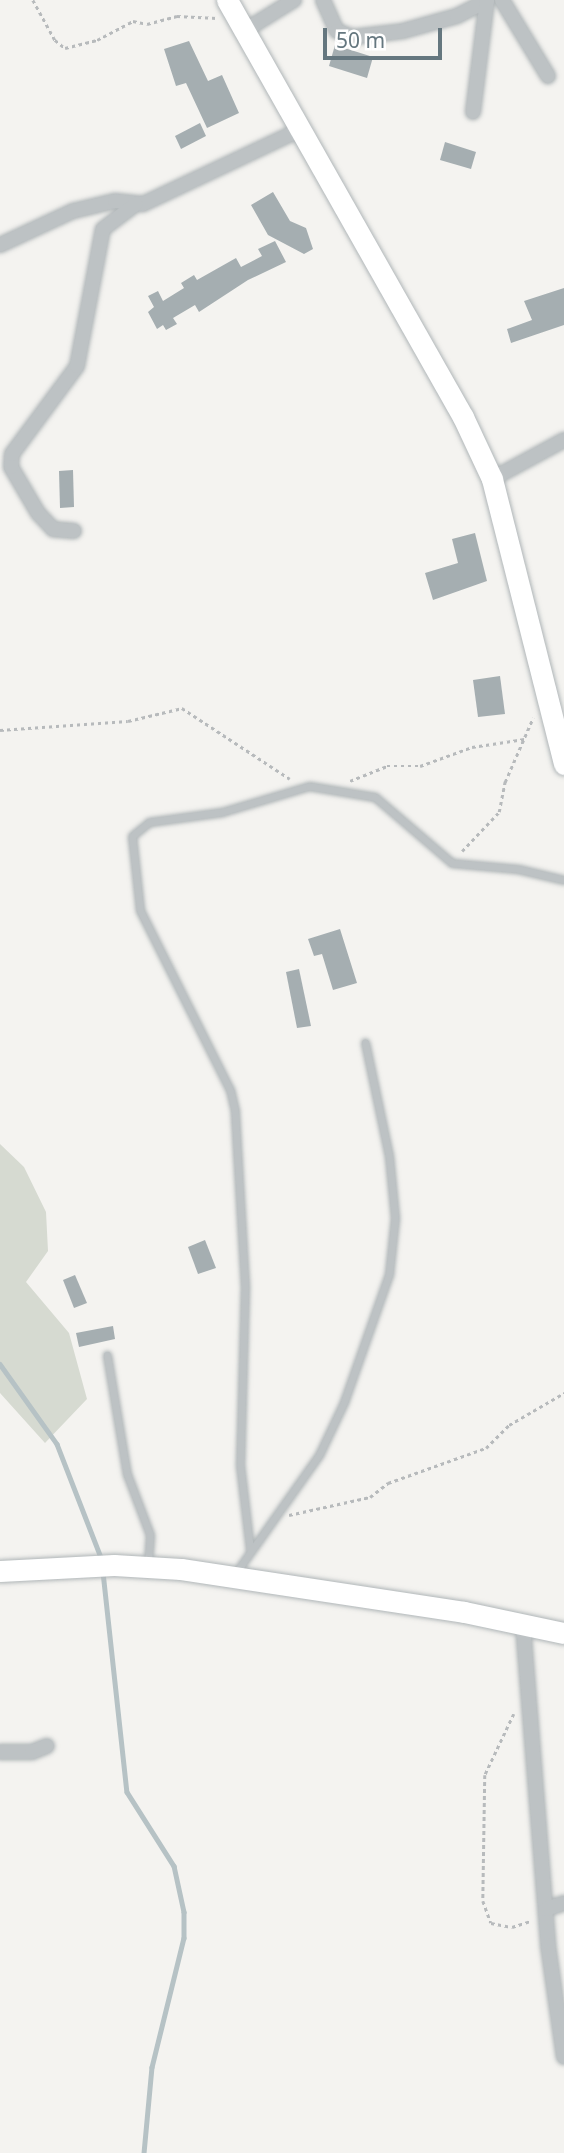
<!DOCTYPE html>
<style>
body{margin:0}
#map{position:relative;width:564px;height:2153px;overflow:hidden;background:#f4f3f0;font-family:"Noto Sans",sans-serif}
div>[style]{position:absolute}
.green>*{inset:0;background:#d6dad1}
.stream>*{height:4.5px;margin:-2.25px;padding:0 2.25px;transform-origin:2.25px;border-radius:2.25px;background:#b6c2c5}
.building>*{inset:0;background:#a5aeb1}
.path>*{height:2.5px;margin-top:-1.25px;transform-origin:0;background:repeating-linear-gradient(90deg,#b7babc 0 3.5px,transparent 0 7px)}
.roads{filter:drop-shadow(0 0 2px #b0b6b8) drop-shadow(0 0 2px #b0b6b8)}
.lane>*{height:7px;margin:-3.5px;padding:0 3.5px;transform-origin:3.5px;border-radius:3.5px;background:#bdc2c4}
.street>*{height:14px;margin:-7px;padding:0 7px;transform-origin:7px;border-radius:7px;background:#bdc2c4}
.secondary>*{height:21px;margin:-10.5px;padding:0 10.5px;transform-origin:10.5px;border-radius:10.5px;background:#fff}
span{translate:-50% -50%;white-space:nowrap;text-align:center;line-height:1.15;-webkit-text-stroke:7px #fff;paint-order:stroke}
.scale{position:absolute;left:323px;top:28px;width:119px;height:32px;box-sizing:border-box;border:4px solid #65777f;border-top:0;padding-left:9px;font-size:21px;line-height:24px;white-space:nowrap;color:#65777f;-webkit-text-stroke:5px #fff;paint-order:stroke}
</style>
<div id="map">
<div class="green">
<div style="clip-path:polygon(0 1144px,24px 1167px,46px 1212px,48px 1251px,26px 1282px,69px 1333px,87px 1399px,45px 1443px,0 1393px)"></div>
</div>
<div class="stream">
<div style="left:0;top:1364px;width:98px;rotate:54.5deg"></div>
<div style="left:57px;top:1444px;width:124px;rotate:68.8deg"></div>
<div style="left:103px;top:1572px;width:221px;rotate:83.8deg"></div>
<div style="left:127px;top:1792px;width:88px;rotate:57.6deg"></div>
<div style="left:174px;top:1866px;width:47px;rotate:77.7deg"></div>
<div style="left:184px;top:1912px;width:26px;rotate:90deg"></div>
<div style="left:184px;top:1938px;width:133px;rotate:103.9deg"></div>
<div style="left:152px;top:2067px;width:86px;rotate:95.3deg"></div>
</div>
<div class="building">
<div style="clip-path:polygon(189px 41px,208px 81px,222px 75px,239px 113px,207px 128px,186px 83px,176px 86px,164px 49px)"></div>
<div style="clip-path:polygon(335px 45px,373px 57px,367px 78px,329px 66px)"></div>
<div style="clip-path:polygon(200px 123px,206px 136px,181px 149px,175px 136px)"></div>
<div style="clip-path:polygon(445px 142px,476px 152px,471px 169px,440px 160px)"></div>
<div style="clip-path:polygon(273px 192px,290px 221px,306px 228px,313px 249px,304px 254px,268px 235px,251px 205px)"></div>
<div style="clip-path:polygon(275px 241px,286px 262px,248px 280px,199px 312px,195px 305px,173px 318px,177px 324px,166px 330px,163px 325px,157px 329px,148px 312px,154px 307px,148px 296px,158px 291px,163px 301px,184px 288px,181px 283px,194px 275px,197px 280px,236px 258px,241px 267px,262px 256px,258px 249px)"></div>
<div style="clip-path:polygon(564px 288px,564px 325px,511px 343px,507px 329px,532px 320px,524px 301px)"></div>
<div style="clip-path:polygon(73px 470px,74px 507px,60px 508px,59px 471px)"></div>
<div style="clip-path:polygon(475px 533px,487px 581px,433px 600px,425px 573px,458px 563px,452px 539px)"></div>
<div style="clip-path:polygon(500px 676px,505px 714px,478px 717px,473px 680px)"></div>
<div style="clip-path:polygon(340px 929px,357px 983px,333px 990px,322px 954px,314px 956px,308px 939px)"></div>
<div style="clip-path:polygon(299px 969px,311px 1026px,297px 1028px,286px 972px)"></div>
<div style="clip-path:polygon(205px 1240px,216px 1268px,198px 1274px,188px 1247px)"></div>
<div style="clip-path:polygon(75px 1275px,87px 1303px,74px 1308px,63px 1280px)"></div>
<div style="clip-path:polygon(113px 1326px,115px 1339px,79px 1347px,76px 1333px)"></div>
</div>
<div class="path">
<div style="left:33px;top:0;width:46px;rotate:61.2deg"></div>
<div style="left:55px;top:40px;width:13px;rotate:39deg"></div>
<div style="left:65px;top:48px;width:33px;rotate:-14deg"></div>
<div style="left:97px;top:40px;width:41px;rotate:-27.8deg"></div>
<div style="left:133px;top:21px;width:14px;rotate:12deg"></div>
<div style="left:147px;top:24px;width:31px;rotate:-15deg"></div>
<div style="left:177px;top:16px;width:40px;rotate:2.9deg"></div>
<div style="left:0;top:730px;width:128px;rotate:-4deg"></div>
<div style="left:128px;top:721px;width:56px;rotate:-13.5deg"></div>
<div style="left:182px;top:708px;width:129px;rotate:33.3deg"></div>
<div style="left:350px;top:781px;width:40px;rotate:-22deg"></div>
<div style="left:387px;top:766px;width:33px"></div>
<div style="left:420px;top:766px;width:55px;rotate:-20.1deg"></div>
<div style="left:472px;top:747px;width:53px;rotate:-8.7deg"></div>
<div style="left:462px;top:851px;width:54px;rotate:-46.5deg"></div>
<div style="left:499px;top:812px;width:31px;rotate:-79deg"></div>
<div style="left:505px;top:782px;width:70px;rotate:-66.4deg"></div>
<div style="left:289px;top:1515px;width:83px;rotate:-12.5deg"></div>
<div style="left:370px;top:1497px;width:23px;rotate:-38deg"></div>
<div style="left:388px;top:1483px;width:104px;rotate:-19.7deg"></div>
<div style="left:486px;top:1448px;width:33px;rotate:-45deg"></div>
<div style="left:509px;top:1425px;width:64px;rotate:-30.2deg"></div>
<div style="left:514px;top:1714px;width:68px;rotate:115.4deg"></div>
<div style="left:485px;top:1775px;width:126px;rotate:90.9deg"></div>
<div style="left:483px;top:1901px;width:23px;rotate:70deg"></div>
<div style="left:491px;top:1923px;width:21px;rotate:11deg"></div>
<div style="left:512px;top:1927px;width:19px;rotate:-18deg"></div>
</div>
<div class="roads">
<div class="lane">
<div style="left:107px;top:1355px;width:121px;rotate:80.5deg"></div>
<div style="left:127px;top:1474px;width:65px;rotate:69.3deg"></div>
<div style="left:150px;top:1535px;width:28px;rotate:94deg"></div>
<div style="left:250px;top:1549px;width:85px;rotate:-96.8deg"></div>
<div style="left:240px;top:1465px;width:178px;rotate:-88.4deg"></div>
<div style="left:245px;top:1287px;width:176px;rotate:-93.3deg"></div>
<div style="left:235px;top:1111px;width:22px;rotate:-103deg"></div>
<div style="left:230px;top:1090px;width:201px;rotate:-116.6deg"></div>
<div style="left:140px;top:910px;width:74px;rotate:-96.2deg"></div>
<div style="left:132px;top:836px;width:22px;rotate:-39deg"></div>
<div style="left:149px;top:822px;width:74px;rotate:-7.8deg"></div>
<div style="left:222px;top:812px;width:91px;rotate:-16.6deg"></div>
<div style="left:309px;top:786px;width:67px;rotate:9.5deg"></div>
<div style="left:375px;top:797px;width:101px;rotate:40.6deg"></div>
<div style="left:452px;top:863px;width:66px;rotate:5.2deg"></div>
<div style="left:518px;top:869px;width:47px;rotate:13.4deg"></div>
<div style="left:235px;top:1574px;width:146px;rotate:-54.8deg"></div>
<div style="left:319px;top:1455px;width:59px;rotate:-64.7deg"></div>
<div style="left:344px;top:1402px;width:136px;rotate:-70.6deg"></div>
<div style="left:389px;top:1274px;width:56px;rotate:-83.9deg"></div>
<div style="left:395px;top:1218px;width:62px;rotate:-95.5deg"></div>
<div style="left:389px;top:1156px;width:116px;rotate:-101.9deg"></div>
</div>
<div class="street">
<div style="left:323px;top:0;width:34px;rotate:66deg"></div>
<div style="left:337px;top:31px;width:17px;rotate:21deg"></div>
<div style="left:353px;top:37px;width:50px;rotate:-6.8deg"></div>
<div style="left:403px;top:31px;width:56px;rotate:-15.5deg"></div>
<div style="left:457px;top:16px;width:34px;rotate:-27deg"></div>
<div style="left:502px;top:0;width:89px;rotate:58.8deg"></div>
<div style="left:244px;top:31px;width:59px;rotate:-31.8deg"></div>
<div style="left:473px;top:112px;width:113px;rotate:-82.9deg"></div>
<div style="left:0;top:245px;width:81px;rotate:-25deg"></div>
<div style="left:73px;top:211px;width:43px;rotate:-13.4deg"></div>
<div style="left:115px;top:201px;width:28px;rotate:6deg"></div>
<div style="left:143px;top:204px;width:176px;rotate:-25.3deg"></div>
<div style="left:492px;top:479px;width:82px;rotate:-28.4deg"></div>
<div style="left:74px;top:531px;width:21px;rotate:-175deg"></div>
<div style="left:53px;top:529px;width:22px;rotate:-133deg"></div>
<div style="left:38px;top:513px;width:53px;rotate:-120.4deg"></div>
<div style="left:11px;top:467px;width:13px;rotate:-86deg"></div>
<div style="left:12px;top:454px;width:109px;rotate:-53.5deg"></div>
<div style="left:77px;top:366px;width:139px;rotate:-79.3deg"></div>
<div style="left:103px;top:229px;width:41px;rotate:-37.1deg"></div>
<div style="left:523px;top:1625px;width:321px;rotate:85.5deg"></div>
<div style="left:548px;top:1945px;width:113px;rotate:81.9deg"></div>
<div style="left:0;top:1752px;width:32px"></div>
<div style="left:32px;top:1752px;width:16px;rotate:-22deg"></div>
<div style="left:546px;top:1909px;width:19px;rotate:-18deg"></div>
</div>
<div class="secondary">
<div style="left:227px;top:0;width:479px;rotate:60.5deg"></div>
<div style="left:463px;top:417px;width:68px;rotate:64.9deg"></div>
<div style="left:492px;top:479px;width:294px;rotate:75.8deg"></div>
<div style="left:0;top:1571px;width:114px;rotate:-3deg"></div>
<div style="left:114px;top:1565px;width:67px;rotate:3.4deg"></div>
<div style="left:181px;top:1569px;width:286px;rotate:8.6deg"></div>
<div style="left:464px;top:1612px;width:102px;rotate:11.9deg"></div>
</div>
</div>
<div class="scale">50 m</div>
</div>
